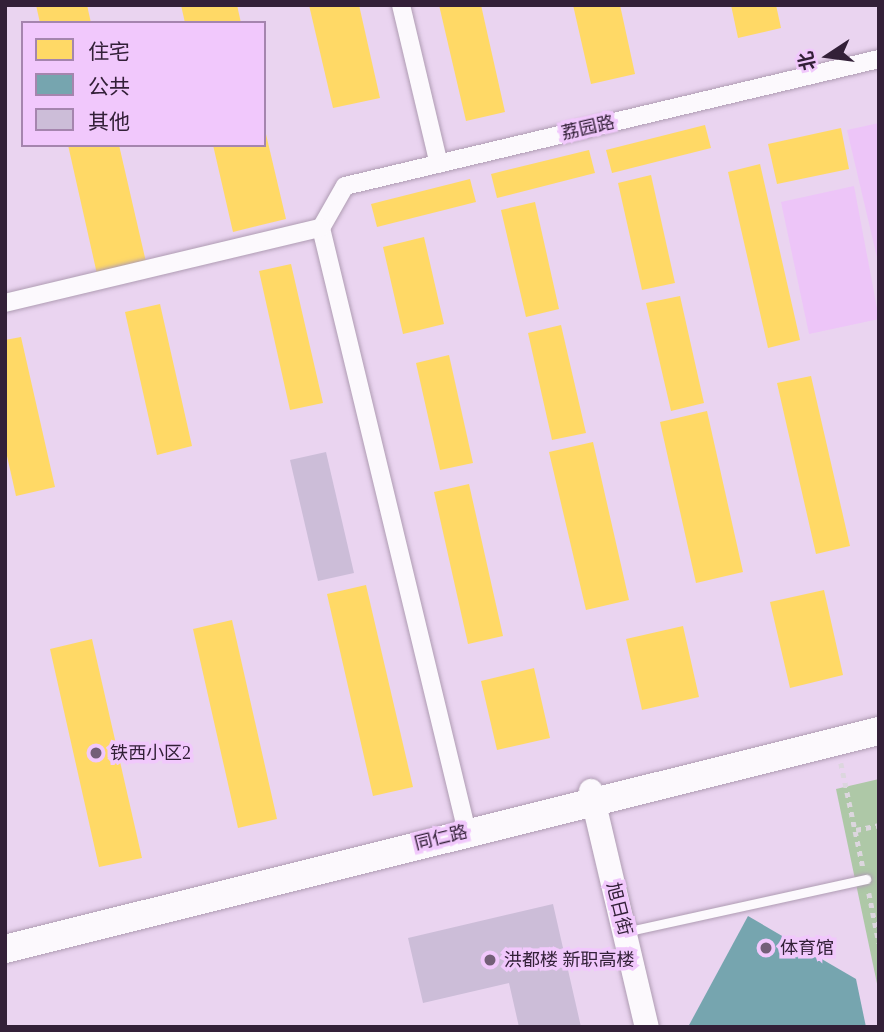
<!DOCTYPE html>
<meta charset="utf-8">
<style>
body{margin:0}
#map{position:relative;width:884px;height:1032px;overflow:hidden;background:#ead4f0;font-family:"Times New Roman","Noto Sans SC",serif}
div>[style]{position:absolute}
.built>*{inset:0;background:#edc5f8}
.green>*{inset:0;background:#aec8a7}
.homes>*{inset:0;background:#ffd966}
.public>*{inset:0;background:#76a5af}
.building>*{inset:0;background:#ccbdd8}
.path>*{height:4.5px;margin-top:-2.25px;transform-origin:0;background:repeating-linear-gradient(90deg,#dcd6de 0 5px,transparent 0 10px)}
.roads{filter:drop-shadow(0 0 2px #af9cb3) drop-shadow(0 0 2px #af9cb3)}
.lane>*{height:9px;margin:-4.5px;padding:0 4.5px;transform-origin:4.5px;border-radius:4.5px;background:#fcf9fd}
.street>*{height:18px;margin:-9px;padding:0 9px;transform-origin:9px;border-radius:9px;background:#fcf9fd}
.secondary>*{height:24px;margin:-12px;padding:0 12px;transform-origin:12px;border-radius:12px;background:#fcf9fd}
.primary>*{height:28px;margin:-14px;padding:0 14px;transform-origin:14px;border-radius:14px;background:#fcf9fd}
.dots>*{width:19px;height:19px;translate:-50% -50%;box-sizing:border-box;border:4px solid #f1c8fc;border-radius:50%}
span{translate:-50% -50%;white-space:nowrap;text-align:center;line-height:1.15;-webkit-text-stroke:7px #f1c8fc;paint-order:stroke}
.street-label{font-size:18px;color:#332038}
.poi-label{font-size:18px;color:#332038}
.left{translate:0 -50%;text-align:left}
.frame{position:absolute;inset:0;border:7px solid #332038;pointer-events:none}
.legend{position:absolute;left:21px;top:21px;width:245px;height:126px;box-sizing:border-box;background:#f1c8fc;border:2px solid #a585ae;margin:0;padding:9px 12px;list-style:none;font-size:21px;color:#332038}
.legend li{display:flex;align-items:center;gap:14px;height:35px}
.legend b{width:35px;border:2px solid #a585ae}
.north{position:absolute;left:793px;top:21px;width:70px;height:70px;-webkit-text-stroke:5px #f1c8fc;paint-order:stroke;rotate:257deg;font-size:19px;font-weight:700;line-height:28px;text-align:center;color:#332038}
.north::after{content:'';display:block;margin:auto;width:24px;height:32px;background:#332038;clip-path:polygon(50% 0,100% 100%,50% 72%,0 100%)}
</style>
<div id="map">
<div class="built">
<div style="clip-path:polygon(879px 123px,879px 266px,847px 130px)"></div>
<div style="clip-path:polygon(854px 186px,879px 319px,809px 334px,781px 202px)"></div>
</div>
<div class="green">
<div style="clip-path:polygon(879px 779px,879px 993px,836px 789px)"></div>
</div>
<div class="homes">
<div style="clip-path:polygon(36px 5px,87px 5px,91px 23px,40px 23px)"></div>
<div style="clip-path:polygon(181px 5px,237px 5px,241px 23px,185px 23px)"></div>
<div style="clip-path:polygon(309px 5px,359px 5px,380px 98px,333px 108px)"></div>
<div style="clip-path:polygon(439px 5px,481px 5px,505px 112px,466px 121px)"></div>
<div style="clip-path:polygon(573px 5px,620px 5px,635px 74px,591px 84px)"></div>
<div style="clip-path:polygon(731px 5px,776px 5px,781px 28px,738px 38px)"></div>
<div style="clip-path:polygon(705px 125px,711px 148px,612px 173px,606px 150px)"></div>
<div style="clip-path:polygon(841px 128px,849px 169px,777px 184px,768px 144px)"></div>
<div style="clip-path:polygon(265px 130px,286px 219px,233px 232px,213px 145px,264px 145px)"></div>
<div style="clip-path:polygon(68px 145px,119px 145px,146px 262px,97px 274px)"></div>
<div style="clip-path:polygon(589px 150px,595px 173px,497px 198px,491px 174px)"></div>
<div style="clip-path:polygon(760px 164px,800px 340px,768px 348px,728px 172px)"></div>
<div style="clip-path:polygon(651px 175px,675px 283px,642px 290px,618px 183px)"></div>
<div style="clip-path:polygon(470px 179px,476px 202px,377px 227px,371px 204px)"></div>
<div style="clip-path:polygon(535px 202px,559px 309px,526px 317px,501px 210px)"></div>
<div style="clip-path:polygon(424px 237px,444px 324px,403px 334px,383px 247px)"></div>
<div style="clip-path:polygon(291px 264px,323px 403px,290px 410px,259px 271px)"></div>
<div style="clip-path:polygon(680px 296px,704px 403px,671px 411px,646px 303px)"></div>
<div style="clip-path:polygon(160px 304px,192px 446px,157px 455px,125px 312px)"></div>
<div style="clip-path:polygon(561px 325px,586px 433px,552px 440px,528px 333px)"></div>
<div style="clip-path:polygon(21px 337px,55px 487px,16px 496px,5px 447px,5px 340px)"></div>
<div style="clip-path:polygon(449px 355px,473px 463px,440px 470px,416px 363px)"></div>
<div style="clip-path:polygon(811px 376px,850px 546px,816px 554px,777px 383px)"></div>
<div style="clip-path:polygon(707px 411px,743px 572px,696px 583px,660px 422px)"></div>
<div style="clip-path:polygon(593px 442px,629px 600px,586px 610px,549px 452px)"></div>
<div style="clip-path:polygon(469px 484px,503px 636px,468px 644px,434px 492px)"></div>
<div style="clip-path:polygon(366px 585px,413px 787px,373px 796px,327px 594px)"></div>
<div style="clip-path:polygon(824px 590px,843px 675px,790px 688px,770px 602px)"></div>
<div style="clip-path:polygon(232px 620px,277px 819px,238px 828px,193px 629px)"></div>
<div style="clip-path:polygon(683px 626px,699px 697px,642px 710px,626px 639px)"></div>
<div style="clip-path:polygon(92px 639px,142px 858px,99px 867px,50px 649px)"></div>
<div style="clip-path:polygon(534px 668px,550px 738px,497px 750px,481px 681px)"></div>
</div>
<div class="public">
<div style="clip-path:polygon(748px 916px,856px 979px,866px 1027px,688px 1027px)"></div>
</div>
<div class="building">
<div style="clip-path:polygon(326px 452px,354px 573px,318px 581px,290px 460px)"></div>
<div style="clip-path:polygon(553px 904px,581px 1027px,519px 1027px,509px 983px,423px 1003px,408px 938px)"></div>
</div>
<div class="path">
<div style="left:841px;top:763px;width:106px;rotate:78.1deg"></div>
<div style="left:856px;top:830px;width:24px;rotate:-12deg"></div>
<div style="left:869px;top:893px;width:51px;rotate:78.7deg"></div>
</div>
<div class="roads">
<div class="lane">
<div style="left:625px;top:932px;width:247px;rotate:-12.4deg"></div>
</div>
<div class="street">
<div style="left:401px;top:5px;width:163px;rotate:76.6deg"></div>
<div style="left:321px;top:228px;width:621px;rotate:76.41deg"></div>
<div style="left:321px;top:228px;width:48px;rotate:-60.3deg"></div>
<div style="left:345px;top:186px;width:549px;rotate:-13.38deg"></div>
<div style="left:5px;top:303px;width:325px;rotate:-13.4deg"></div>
</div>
<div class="secondary">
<div style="left:591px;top:791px;width:243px;rotate:76.7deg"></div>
</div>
<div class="primary">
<div style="left:5px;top:949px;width:901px;rotate:-14.01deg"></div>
</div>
</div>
<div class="dots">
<div style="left:96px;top:753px;background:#735f78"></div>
<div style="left:766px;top:948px;background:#735f78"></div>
<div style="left:490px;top:960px;background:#735f78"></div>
</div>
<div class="street-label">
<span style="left:588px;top:128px;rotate:-13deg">荔园路</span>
<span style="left:441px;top:838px;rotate:-14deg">同仁路</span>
<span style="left:619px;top:909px;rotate:76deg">旭日街</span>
</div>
<div class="poi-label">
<span class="left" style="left:110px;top:753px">铁西小区2</span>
<span class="left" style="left:780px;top:948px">体育馆</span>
<span class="left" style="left:504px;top:960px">洪都楼 新职高楼</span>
</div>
<div class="frame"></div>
<ul class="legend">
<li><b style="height:19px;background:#ffd966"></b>住宅</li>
<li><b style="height:19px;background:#76a5af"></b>公共</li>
<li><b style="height:19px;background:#ccbdd8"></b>其他</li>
</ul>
<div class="north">北</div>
</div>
